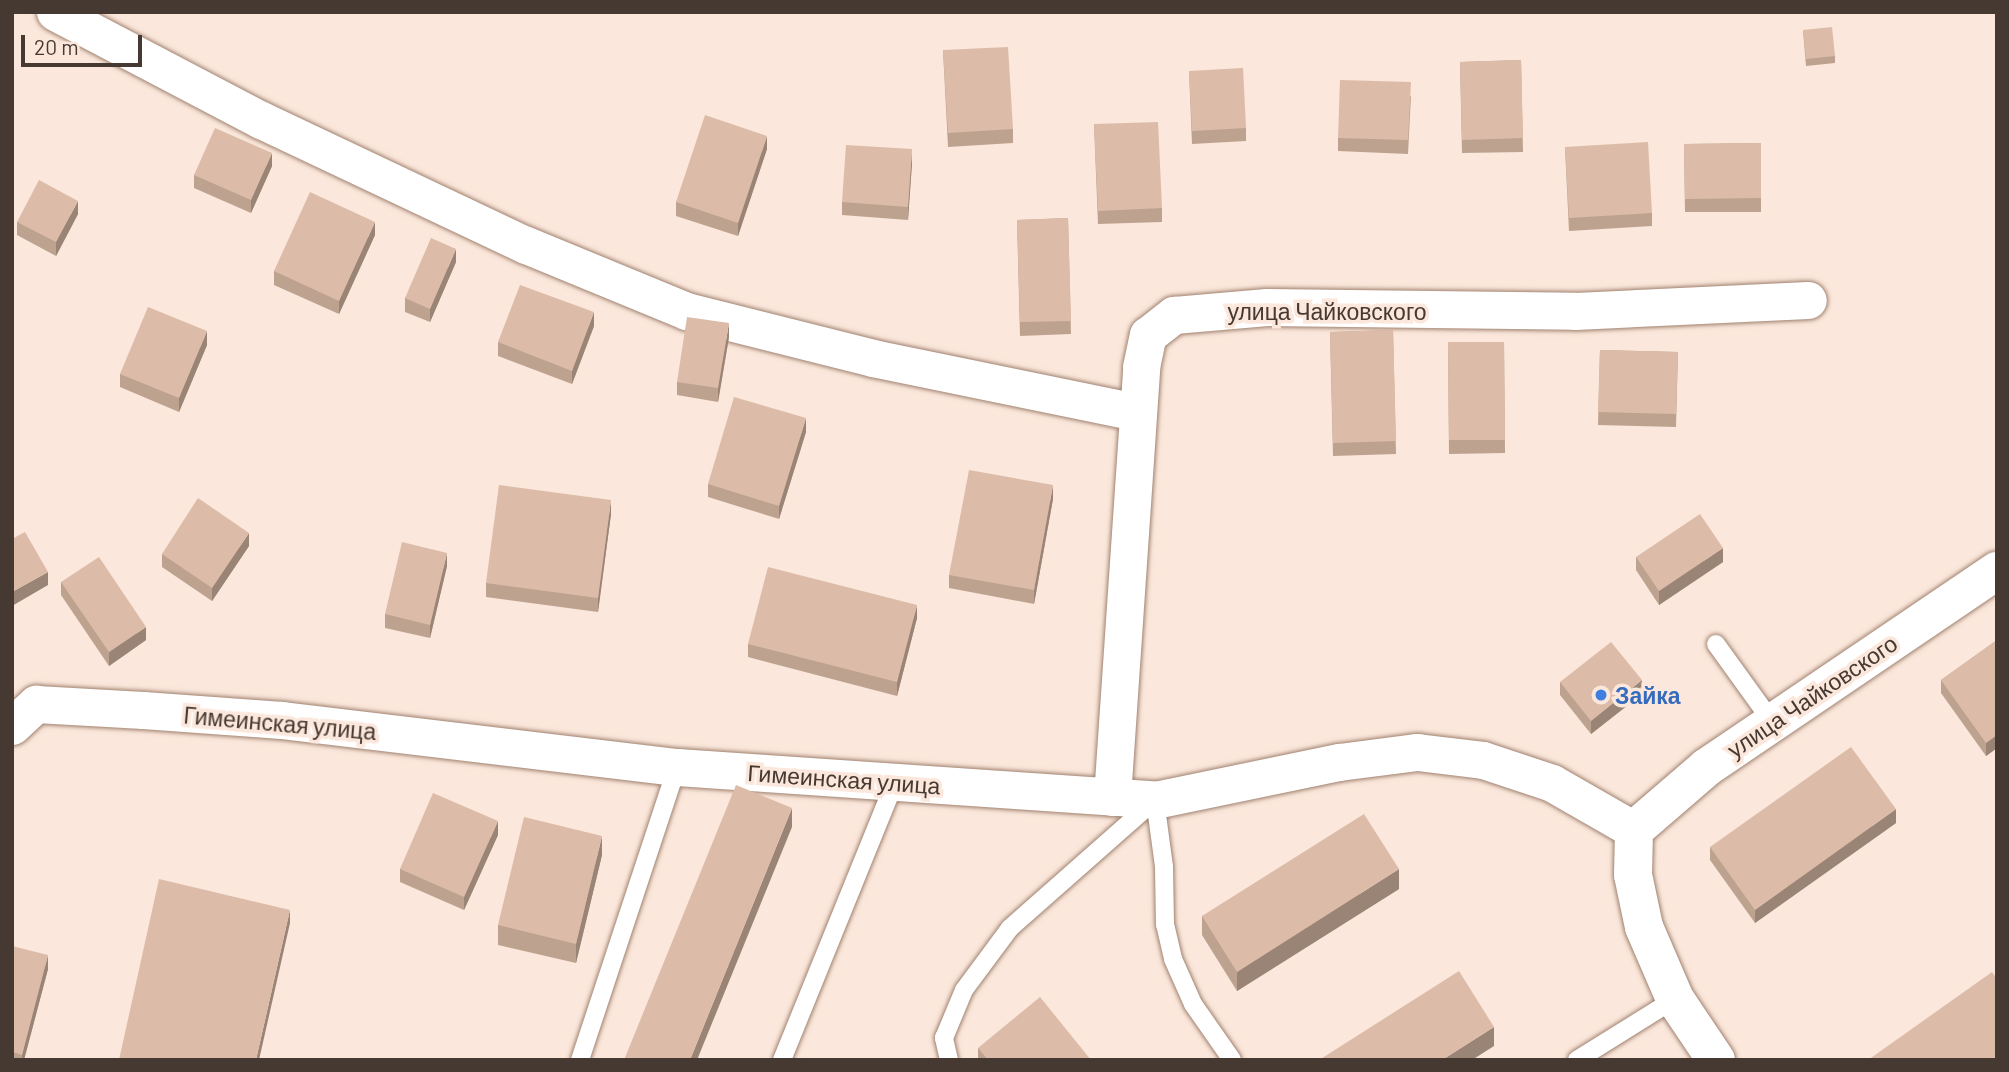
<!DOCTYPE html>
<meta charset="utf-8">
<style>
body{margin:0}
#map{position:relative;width:2009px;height:1072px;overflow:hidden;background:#fbe7db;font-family:Barlow,sans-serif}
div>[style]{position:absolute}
.roads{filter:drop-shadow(0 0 2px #a08270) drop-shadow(0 0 2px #a08270)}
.lane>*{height:18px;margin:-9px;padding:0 9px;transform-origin:9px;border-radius:9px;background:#fff}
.street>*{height:37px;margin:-18.5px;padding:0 18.5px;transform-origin:18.5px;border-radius:18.5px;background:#fff}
.secondary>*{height:38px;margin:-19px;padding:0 19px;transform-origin:19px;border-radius:19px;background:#fff}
.wall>*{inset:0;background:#bda290}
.shaded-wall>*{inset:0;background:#9a8476}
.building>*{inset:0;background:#dcbca8}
.dots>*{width:19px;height:19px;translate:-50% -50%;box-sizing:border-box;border:4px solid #fbe7db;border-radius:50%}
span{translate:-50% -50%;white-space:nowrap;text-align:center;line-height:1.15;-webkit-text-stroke:7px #fbe7db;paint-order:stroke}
.street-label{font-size:23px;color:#463931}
.shop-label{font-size:23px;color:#366cbe;font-weight:700}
.left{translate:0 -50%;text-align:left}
.frame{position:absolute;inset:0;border:14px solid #463931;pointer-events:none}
.scale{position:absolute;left:21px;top:35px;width:121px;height:32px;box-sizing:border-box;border:4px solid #463931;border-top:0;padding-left:9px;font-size:21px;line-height:24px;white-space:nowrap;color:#463931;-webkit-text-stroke:5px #fbe7db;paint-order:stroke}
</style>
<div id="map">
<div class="roads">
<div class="lane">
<div style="left:1716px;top:644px;width:97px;rotate:54.2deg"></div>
<div style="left:580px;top:1060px;width:309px;rotate:-71.7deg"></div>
<div style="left:782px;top:1060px;width:300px;rotate:-67.9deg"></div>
<div style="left:949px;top:1060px;width:23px;rotate:-103deg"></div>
<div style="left:944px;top:1038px;width:52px;rotate:-67.4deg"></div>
<div style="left:964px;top:990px;width:77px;rotate:-53.4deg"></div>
<div style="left:1010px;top:928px;width:193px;rotate:-41.4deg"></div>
<div style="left:1155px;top:800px;width:68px;rotate:82.3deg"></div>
<div style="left:1164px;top:867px;width:57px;rotate:89deg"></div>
<div style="left:1165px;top:924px;width:36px;rotate:77deg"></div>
<div style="left:1173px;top:959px;width:49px;rotate:66deg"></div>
<div style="left:1193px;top:1004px;width:68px;rotate:55.1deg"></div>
<div style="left:1577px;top:1060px;width:115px;rotate:-31.9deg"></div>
</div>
<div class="street">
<div style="left:55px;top:12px;width:233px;rotate:27.7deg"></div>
<div style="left:261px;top:120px;width:293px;rotate:25.3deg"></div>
<div style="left:526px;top:245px;width:173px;rotate:22.4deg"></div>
<div style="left:686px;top:311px;width:193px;rotate:14.1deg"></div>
<div style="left:873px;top:358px;width:268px;rotate:11.6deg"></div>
<div style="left:12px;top:726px;width:33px;rotate:-43deg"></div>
<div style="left:36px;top:704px;width:107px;rotate:3.2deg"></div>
<div style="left:143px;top:710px;width:139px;rotate:4.1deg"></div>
<div style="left:282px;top:720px;width:398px;rotate:6.8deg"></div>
<div style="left:677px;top:767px;width:479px;rotate:3.9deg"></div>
<div style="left:1155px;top:800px;width:188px;rotate:-11.7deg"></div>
<div style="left:1339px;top:762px;width:79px;rotate:-7.3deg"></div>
<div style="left:1417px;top:752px;width:66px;rotate:6.9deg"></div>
<div style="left:1483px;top:760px;width:73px;rotate:18.4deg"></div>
<div style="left:1552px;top:783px;width:95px;rotate:29.8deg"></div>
<div style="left:1112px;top:797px;width:431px;rotate:-86.1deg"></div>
<div style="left:1141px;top:367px;width:33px;rotate:-78deg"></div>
<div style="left:1148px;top:335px;width:33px;rotate:-38deg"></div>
<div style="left:1174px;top:315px;width:93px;rotate:-4.9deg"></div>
<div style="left:1267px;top:307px;width:308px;rotate:0.7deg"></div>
<div style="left:1575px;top:311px;width:233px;rotate:-2.7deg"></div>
</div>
<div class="secondary">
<div style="left:1716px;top:1060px;width:73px;rotate:-123.9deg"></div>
<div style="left:1675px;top:999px;width:78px;rotate:-113.3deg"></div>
<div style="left:1644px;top:927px;width:53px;rotate:-101.9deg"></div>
<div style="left:1633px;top:875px;width:45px;rotate:-88.7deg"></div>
<div style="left:1634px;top:830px;width:96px;rotate:-40.8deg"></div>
<div style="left:1707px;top:767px;width:350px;rotate:-34.1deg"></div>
</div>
</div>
<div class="wall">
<div style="clip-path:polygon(1803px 30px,1835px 56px,1835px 63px,1806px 66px)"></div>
<div style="clip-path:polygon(943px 50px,1013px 129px,1013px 143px,948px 147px)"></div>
<div style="clip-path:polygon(1521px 60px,1523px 152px,1462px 153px,1460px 62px)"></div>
<div style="clip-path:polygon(1189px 71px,1246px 128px,1246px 141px,1192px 144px)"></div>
<div style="clip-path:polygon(1411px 96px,1408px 154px,1338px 151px,1338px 138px)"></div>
<div style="clip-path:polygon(1094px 124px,1162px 208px,1162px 222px,1098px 224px)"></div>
<div style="clip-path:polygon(1761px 143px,1761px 212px,1685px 212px,1684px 144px)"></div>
<div style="clip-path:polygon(1565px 147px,1652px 213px,1652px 226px,1569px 231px)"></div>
<div style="clip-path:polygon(767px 149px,738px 236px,676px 216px,676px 202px)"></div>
<div style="clip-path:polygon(912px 163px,908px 220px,842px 215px,842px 202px)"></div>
<div style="clip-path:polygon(272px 166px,251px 213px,194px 188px,194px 175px)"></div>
<div style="clip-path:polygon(78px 214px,56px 256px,17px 235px,17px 222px)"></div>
<div style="clip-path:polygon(1068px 218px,1071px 334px,1020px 336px,1017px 220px)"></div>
<div style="clip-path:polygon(375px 235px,339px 314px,274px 285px,274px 271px)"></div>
<div style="clip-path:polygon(456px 262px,430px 322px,405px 312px,405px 298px)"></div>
<div style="clip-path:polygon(594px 326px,572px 384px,498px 356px,498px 342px)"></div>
<div style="clip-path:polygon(1393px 330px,1396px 454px,1333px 456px,1330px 332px)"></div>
<div style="clip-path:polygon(729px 337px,718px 402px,677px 395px,677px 382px)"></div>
<div style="clip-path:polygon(1448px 342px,1504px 342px,1505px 453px,1449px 454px)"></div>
<div style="clip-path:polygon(207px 345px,179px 412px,120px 387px,120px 374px)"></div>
<div style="clip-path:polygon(1600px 350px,1678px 352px,1676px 427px,1598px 425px)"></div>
<div style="clip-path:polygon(806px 432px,779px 519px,708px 497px,708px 484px)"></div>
<div style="clip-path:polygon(1053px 499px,1034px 604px,949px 588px,949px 575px)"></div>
<div style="clip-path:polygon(611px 514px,598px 612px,486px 597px,486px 583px)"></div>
<div style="clip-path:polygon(249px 546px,212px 601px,162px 567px,162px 554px)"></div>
<div style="clip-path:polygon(1636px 557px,1723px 562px,1659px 605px,1636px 570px)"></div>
<div style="clip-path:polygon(447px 566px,430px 638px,385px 628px,385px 614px)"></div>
<div style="clip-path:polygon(61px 582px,146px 640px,109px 666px,61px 595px)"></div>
<div style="clip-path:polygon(917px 618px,897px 696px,748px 657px,748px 644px)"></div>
<div style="clip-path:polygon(1997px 640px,1997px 748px,1986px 756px,1941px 693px,1941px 680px)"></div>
<div style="clip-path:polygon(1560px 682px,1642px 694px,1591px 734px,1560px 695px)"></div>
<div style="clip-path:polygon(1896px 823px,1755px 923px,1710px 860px,1710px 847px)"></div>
<div style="clip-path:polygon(498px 835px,464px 910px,400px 882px,400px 869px)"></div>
<div style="clip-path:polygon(602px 855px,576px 963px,498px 945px,498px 925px)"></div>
<div style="clip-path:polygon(1399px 889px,1237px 991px,1202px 935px,1202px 916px)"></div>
<div style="clip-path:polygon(12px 946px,48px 969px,24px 1060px,12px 1060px)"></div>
<div style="clip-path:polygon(978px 1048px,1091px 1060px,978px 1060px)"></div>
</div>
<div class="shaded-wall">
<div style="clip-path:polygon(767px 136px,767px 149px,738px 236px,738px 223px)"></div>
<div style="clip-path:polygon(912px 149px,912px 163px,908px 220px,908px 207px)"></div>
<div style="clip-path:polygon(272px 153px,272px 166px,251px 213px,251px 200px)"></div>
<div style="clip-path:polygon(78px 201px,78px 214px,56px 256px,56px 242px)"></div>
<div style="clip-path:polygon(375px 222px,375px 235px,339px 314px,339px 301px)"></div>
<div style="clip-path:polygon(456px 249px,456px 262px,430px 322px,430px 309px)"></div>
<div style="clip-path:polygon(594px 312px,594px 326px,572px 384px,572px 371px)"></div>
<div style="clip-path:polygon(729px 323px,729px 337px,718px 402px,718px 388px)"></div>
<div style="clip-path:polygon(207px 331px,207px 345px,179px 412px,179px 398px)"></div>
<div style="clip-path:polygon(806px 418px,806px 432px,779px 519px,779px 506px)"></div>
<div style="clip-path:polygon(1053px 485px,1053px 499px,1034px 604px,1034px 590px)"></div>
<div style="clip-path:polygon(611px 500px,611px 514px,598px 612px,598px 598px)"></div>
<div style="clip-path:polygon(249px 533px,249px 546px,212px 601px,212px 588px)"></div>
<div style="clip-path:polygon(1723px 548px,1723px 562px,1659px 605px,1659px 591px)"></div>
<div style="clip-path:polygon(447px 553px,447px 566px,430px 638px,430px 625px)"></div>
<div style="clip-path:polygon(48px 572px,48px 585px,12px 606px,12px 592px)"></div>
<div style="clip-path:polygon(917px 605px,917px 618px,897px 696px,897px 682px)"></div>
<div style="clip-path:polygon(146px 627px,146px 640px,109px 666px,109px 652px)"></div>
<div style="clip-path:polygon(1642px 680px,1642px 694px,1591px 734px,1591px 721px)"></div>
<div style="clip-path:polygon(1997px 735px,1997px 748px,1986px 756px,1986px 743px)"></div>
<div style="clip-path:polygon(792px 808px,792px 827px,697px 1060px,690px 1060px)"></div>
<div style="clip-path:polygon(1896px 809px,1896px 823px,1755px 923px,1755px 910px)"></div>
<div style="clip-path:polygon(498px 821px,498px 835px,464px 910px,464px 897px)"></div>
<div style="clip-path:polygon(602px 836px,602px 855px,576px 963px,576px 944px)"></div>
<div style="clip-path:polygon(1399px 869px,1399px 889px,1237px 991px,1237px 972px)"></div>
<div style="clip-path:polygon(290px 910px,290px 923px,259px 1060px,256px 1060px)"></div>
<div style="clip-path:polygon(48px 955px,48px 969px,24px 1060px,22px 1060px,22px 1055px)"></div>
<div style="clip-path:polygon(1494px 1027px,1494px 1046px,1472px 1060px,1442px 1060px)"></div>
</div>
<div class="building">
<div style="clip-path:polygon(1832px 27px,1835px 56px,1806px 59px,1803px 30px)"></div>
<div style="clip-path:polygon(1008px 47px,1013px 129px,948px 133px,943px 50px)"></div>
<div style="clip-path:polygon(1521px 60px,1523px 138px,1462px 140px,1460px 62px)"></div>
<div style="clip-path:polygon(1243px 68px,1246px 128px,1192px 131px,1189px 71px)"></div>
<div style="clip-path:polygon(1340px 80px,1411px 82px,1408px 140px,1338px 138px)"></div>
<div style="clip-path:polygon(705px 115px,767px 136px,738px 223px,676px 202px)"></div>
<div style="clip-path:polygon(1158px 122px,1162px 208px,1098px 211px,1094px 124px)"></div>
<div style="clip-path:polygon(215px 128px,272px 153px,251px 200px,194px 175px)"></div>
<div style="clip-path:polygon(1648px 142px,1652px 213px,1569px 218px,1565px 147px)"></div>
<div style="clip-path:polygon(1761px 143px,1761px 198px,1685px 199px,1684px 144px)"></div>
<div style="clip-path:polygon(846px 145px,912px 149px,908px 207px,842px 202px)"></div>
<div style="clip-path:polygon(39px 180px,78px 201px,56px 242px,17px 222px)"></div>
<div style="clip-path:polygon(310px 192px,375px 222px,339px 301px,274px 271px)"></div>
<div style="clip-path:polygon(1068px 218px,1071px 321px,1020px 322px,1017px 220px)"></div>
<div style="clip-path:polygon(431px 238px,456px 249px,430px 309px,405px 298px)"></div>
<div style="clip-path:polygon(520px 285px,594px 312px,572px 371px,498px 342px)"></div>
<div style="clip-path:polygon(148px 307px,207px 331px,179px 398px,120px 374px)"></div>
<div style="clip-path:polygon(687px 317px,729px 323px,718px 388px,677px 382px)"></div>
<div style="clip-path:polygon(1393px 330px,1396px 441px,1333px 443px,1330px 332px)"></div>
<div style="clip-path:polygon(1448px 342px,1504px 342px,1505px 440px,1449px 440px)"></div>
<div style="clip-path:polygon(1600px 350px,1678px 352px,1676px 414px,1598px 412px)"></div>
<div style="clip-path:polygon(734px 397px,806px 418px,779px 506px,708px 484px)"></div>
<div style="clip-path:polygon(969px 470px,1053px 485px,1034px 590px,949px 575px)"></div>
<div style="clip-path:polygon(499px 485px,611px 500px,598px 598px,486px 583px)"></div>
<div style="clip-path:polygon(198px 498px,249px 533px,212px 588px,162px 554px)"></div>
<div style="clip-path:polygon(1700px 514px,1723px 548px,1659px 591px,1636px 557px)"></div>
<div style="clip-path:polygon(25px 532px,48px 572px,12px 592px,12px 539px)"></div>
<div style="clip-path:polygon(402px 542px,447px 553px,430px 625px,385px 614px)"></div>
<div style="clip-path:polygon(99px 557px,146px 627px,109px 652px,61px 582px)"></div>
<div style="clip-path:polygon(768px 567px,917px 605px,897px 682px,748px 644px)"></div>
<div style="clip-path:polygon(1997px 640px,1997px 735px,1986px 743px,1941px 680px)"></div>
<div style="clip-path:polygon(1611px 642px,1642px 680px,1591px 721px,1560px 682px)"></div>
<div style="clip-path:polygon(1851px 747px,1896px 809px,1755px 910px,1710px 847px)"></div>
<div style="clip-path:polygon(736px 785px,792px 808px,690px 1060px,624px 1060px)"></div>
<div style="clip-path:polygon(433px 793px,498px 821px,464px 897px,400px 869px)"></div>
<div style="clip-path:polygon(1364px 814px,1399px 869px,1237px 972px,1202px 916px)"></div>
<div style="clip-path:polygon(524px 817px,602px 836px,576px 944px,498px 925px)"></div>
<div style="clip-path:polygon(159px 879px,290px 910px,256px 1060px,119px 1060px)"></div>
<div style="clip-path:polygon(12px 946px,48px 955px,22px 1055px,12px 1052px)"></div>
<div style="clip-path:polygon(1459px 971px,1494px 1027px,1442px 1060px,1319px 1060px)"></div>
<div style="clip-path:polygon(1992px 972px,1997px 979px,1997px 1060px,1868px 1060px)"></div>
<div style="clip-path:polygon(1040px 997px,1091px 1060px,988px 1060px,978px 1048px)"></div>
</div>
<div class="dots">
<div style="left:1601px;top:695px;background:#3f7fe0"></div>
</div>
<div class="street-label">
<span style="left:1327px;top:311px">улица Чайковского</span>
<span style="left:1812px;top:696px;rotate:-34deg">улица Чайковского</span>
<span style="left:280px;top:723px;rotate:5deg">Гимеинская улица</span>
<span style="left:844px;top:779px;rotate:4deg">Гимеинская улица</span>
</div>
<div class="shop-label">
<span class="left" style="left:1615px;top:695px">Зайка</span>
</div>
<div class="frame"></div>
<div class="scale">20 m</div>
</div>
